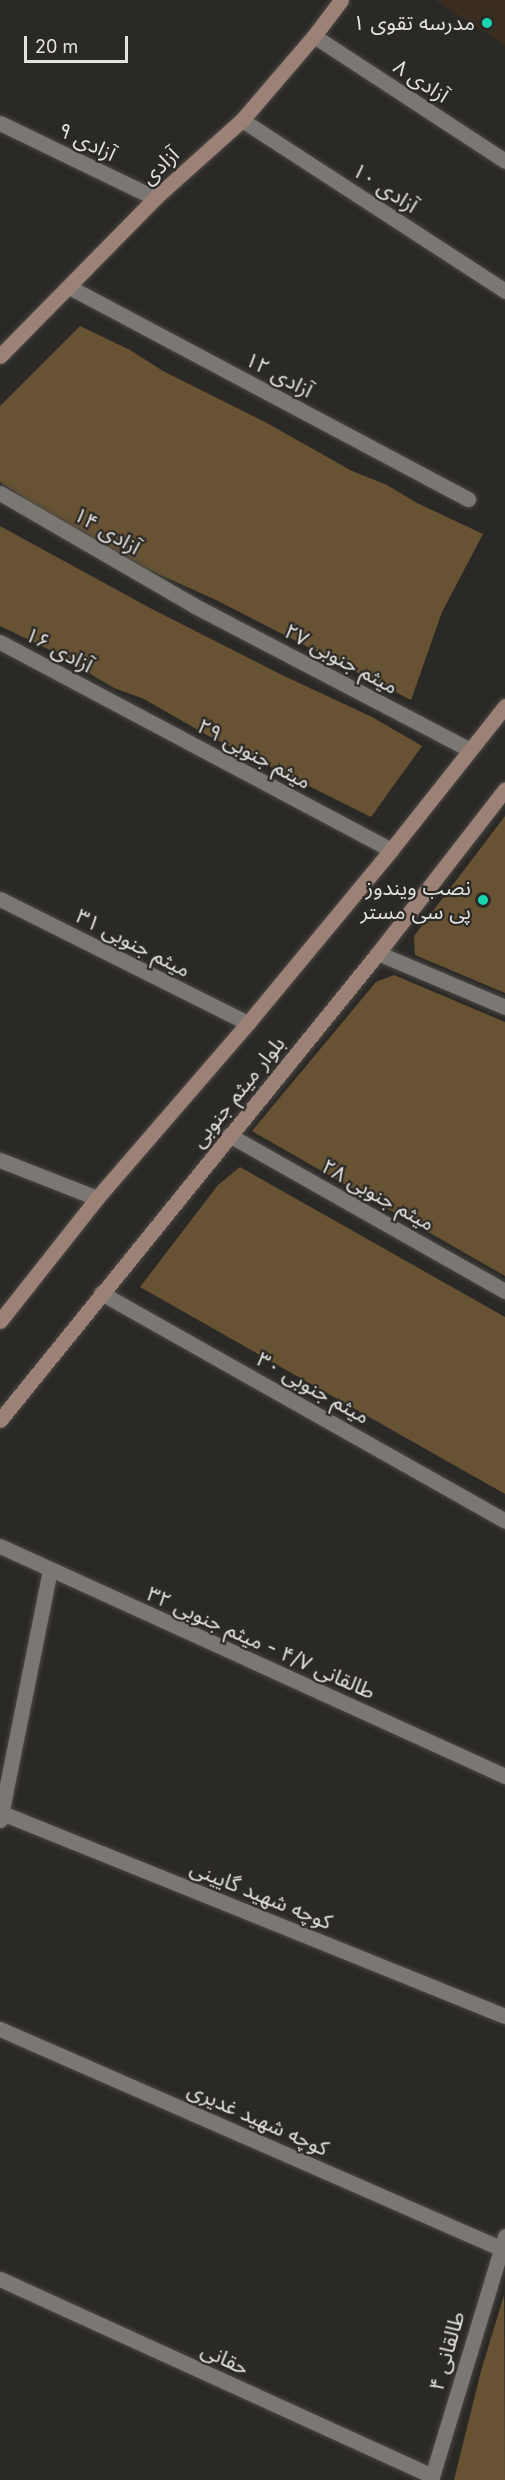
<!DOCTYPE html>
<meta charset="utf-8">
<style>
body{margin:0}
#map{position:relative;width:505px;height:2480px;overflow:hidden;background:#2b2925;font-family:Inter,"Noto Sans Arabic",sans-serif}
div>[style]{position:absolute}
.education>*{inset:0;background:#3b2e20}
.building>*{inset:0;background:#675334}
.roads{filter:drop-shadow(0 0 2px #4a4745) drop-shadow(0 0 2px #4a4745)}
.lane>*{height:15px;margin:-7.5px;padding:0 7.5px;transform-origin:7.5px;border-radius:7.5px;background:#7b7874}
.street>*{height:15px;margin:-7.5px;padding:0 7.5px;transform-origin:7.5px;border-radius:7.5px;background:#7b7874}
.secondary>*{height:15px;margin:-7.5px;padding:0 7.5px;transform-origin:7.5px;border-radius:7.5px;background:#9b8176}
.dots>*{width:16px;height:16px;translate:-50% -50%;box-sizing:border-box;border:3px solid #2b2925;border-radius:50%}
span{translate:-50% -50%;white-space:nowrap;text-align:center;line-height:1.15;-webkit-text-stroke:4.5px #2b2925;paint-order:stroke}
.poi-label{font-size:21px;color:#e4e2e0}
.right{translate:-100% -50%;text-align:right}
.street-label{font-size:21px;color:#e4e2e0}
.scale{position:absolute;left:24px;top:36px;width:104px;height:27px;box-sizing:border-box;border:3px solid #e4e2e0;border-top:0;padding-left:8px;font-size:18px;line-height:21px;white-space:nowrap;color:#e4e2e0;-webkit-text-stroke:4px #2b2925;paint-order:stroke}
</style>
<div id="map">
<div class="education">
<div style="clip-path:polygon(435px 0,505px 0,505px 45px)"></div>
</div>
<div class="building">
<div style="clip-path:polygon(80px 326px,130px 350px,163px 371px,265px 422px,352px 471px,387px 485px,417px 503px,483px 534px,442px 612px,411px 700px,216px 600px,149px 570px,51px 516px,0 482px,0 406px)"></div>
<div style="clip-path:polygon(0 526px,150px 608px,282px 675px,372px 717px,422px 746px,371px 817px,205px 734px,144px 699px,114px 688px,50px 650px,0 626px)"></div>
<div style="clip-path:polygon(505px 816px,505px 993px,415px 955px,414px 936px)"></div>
<div style="clip-path:polygon(394px 975px,505px 1022px,505px 1276px,252px 1131px,376px 982px)"></div>
<div style="clip-path:polygon(240px 1167px,505px 1317px,505px 1494px,140px 1287px,218px 1185px)"></div>
<div style="clip-path:polygon(504px 2295px,505px 2480px,454px 2480px,481px 2371px)"></div>
</div>
<div class="roads">
<div class="lane">
<div style="left:378px;top:953px;width:138px;rotate:23deg"></div>
</div>
<div class="street">
<div style="left:314px;top:36px;width:228px;rotate:33.2deg"></div>
<div style="left:242px;top:120px;width:314px;rotate:33deg"></div>
<div style="left:0;top:123px;width:172px;rotate:25.8deg"></div>
<div style="left:69px;top:287px;width:452px;rotate:28deg"></div>
<div style="left:0;top:493px;width:223px;rotate:30.1deg"></div>
<div style="left:193px;top:605px;width:311px;rotate:27.6deg"></div>
<div style="left:0;top:642px;width:443px;rotate:28deg"></div>
<div style="left:0;top:899px;width:277px;rotate:26.6deg"></div>
<div style="left:229px;top:1135px;width:317px;rotate:29.5deg"></div>
<div style="left:0;top:1160px;width:104px;rotate:21.4deg"></div>
<div style="left:101px;top:1293px;width:464px;rotate:29.4deg"></div>
<div style="left:0;top:1546px;width:555px;rotate:24.49deg"></div>
<div style="left:2px;top:1813px;width:542px;rotate:21.98deg"></div>
<div style="left:0;top:1820px;width:255px;rotate:-78.7deg"></div>
<div style="left:0;top:2029px;width:546px;rotate:23.65deg"></div>
<div style="left:0;top:2279px;width:475px;rotate:24.5deg"></div>
<div style="left:431px;top:2480px;width:255px;rotate:-73.1deg"></div>
</div>
<div class="secondary">
<div style="left:0;top:356px;width:221px;rotate:-45.5deg"></div>
<div style="left:155px;top:198px;width:117px;rotate:-41.9deg"></div>
<div style="left:242px;top:120px;width:111px;rotate:-49.4deg"></div>
<div style="left:314px;top:36px;width:45px;rotate:-53.1deg"></div>
<div style="left:0;top:1321px;width:157px;rotate:-51.7deg"></div>
<div style="left:97px;top:1198px;width:231px;rotate:-49.2deg"></div>
<div style="left:248px;top:1023px;width:224px;rotate:-50.4deg"></div>
<div style="left:391px;top:850px;width:184px;rotate:-51.6deg"></div>
<div style="left:0;top:1420px;width:601px;rotate:-51.01deg"></div>
<div style="left:378px;top:953px;width:207px;rotate:-52.2deg"></div>
</div>
</div>
<div class="dots">
<div style="left:487px;top:23px;background:#1bd5b1"></div>
<div style="left:483px;top:900px;background:#1bd5b1"></div>
</div>
<div class="poi-label">
<span class="right" style="left:475px;top:23px">مدرسه تقوی ۱</span>
<span class="right" style="left:471px;top:900px">نصب ویندوز<br>پی سی مستر</span>
</div>
<div class="street-label">
<span style="left:421px;top:81px;rotate:33deg">آزادی ۸</span>
<span style="left:87px;top:142px;rotate:26deg">آزادی ۹</span>
<span style="left:160px;top:166px;rotate:-43deg">آزادی</span>
<span style="left:385px;top:188px;rotate:33deg">آزادی ۱۰</span>
<span style="left:279px;top:375px;rotate:28deg">آزادی ۱۲</span>
<span style="left:107px;top:531px;rotate:30deg">آزادی ۱۴</span>
<span style="left:59px;top:650px;rotate:28deg">آزادی ۱۶</span>
<span style="left:341px;top:659px;rotate:28deg">میثم جنوبی ۲۷</span>
<span style="left:254px;top:754px;rotate:28deg">میثم جنوبی ۲۹</span>
<span style="left:133px;top:943px;rotate:27deg">میثم جنوبی ۳۱</span>
<span style="left:238px;top:1092px;rotate:-51deg">بلوار میثم جنوبی</span>
<span style="left:378px;top:1195px;rotate:29deg">میثم جنوبی ۲۸</span>
<span style="left:313px;top:1388px;rotate:29deg">میثم جنوبی ۳۰</span>
<span style="left:261px;top:1643px;rotate:24deg">طالقانی ۴/۷ - میثم جنوبی ۳۲</span>
<span style="left:261px;top:1895px;rotate:22deg">کوچه شهید گایینی</span>
<span style="left:258px;top:2119px;rotate:24deg">کوچه شهید غدیری</span>
<span style="left:447px;top:2351px;rotate:-74deg">طالقانی ۴</span>
<span style="left:225px;top:2359px;rotate:25deg">حقانی</span>
</div>
<div class="scale">20 m</div>
</div>
